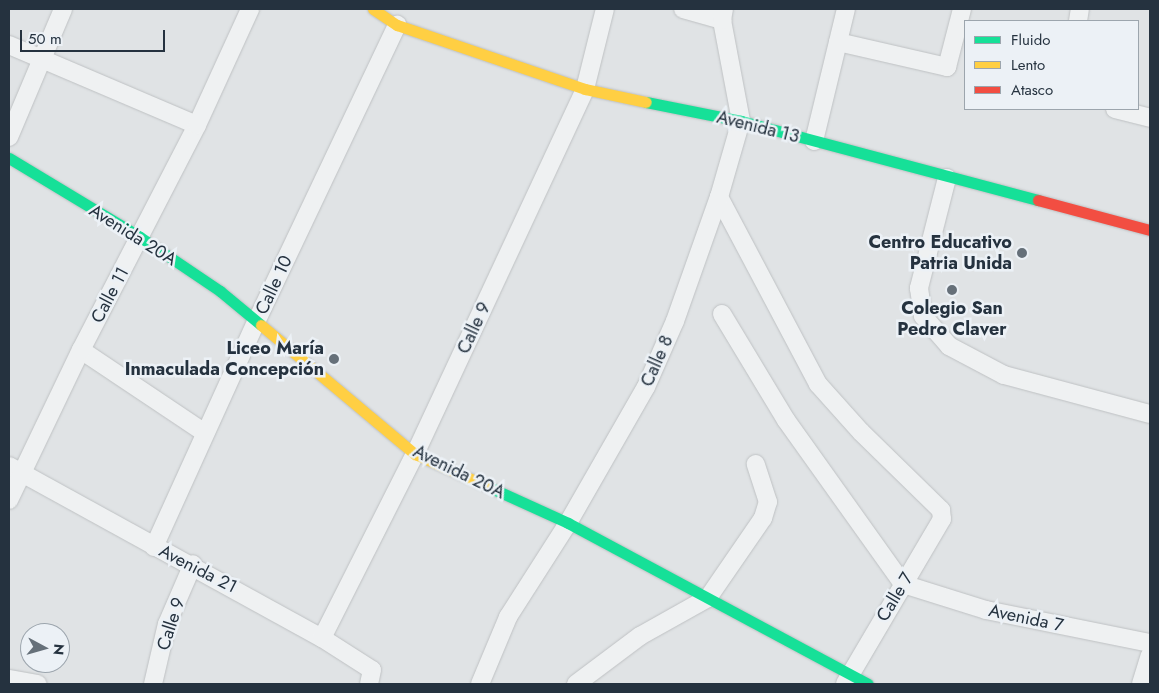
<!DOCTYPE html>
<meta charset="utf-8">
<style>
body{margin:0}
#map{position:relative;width:1159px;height:693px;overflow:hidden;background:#e0e3e5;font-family:Jost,sans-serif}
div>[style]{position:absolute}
.roads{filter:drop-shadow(0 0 1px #bec1c3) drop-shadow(0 0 1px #bec1c3)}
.street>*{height:18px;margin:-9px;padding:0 9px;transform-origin:9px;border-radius:9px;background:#eff1f2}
.fast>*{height:11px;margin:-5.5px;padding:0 5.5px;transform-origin:5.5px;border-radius:5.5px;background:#16e098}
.slow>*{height:11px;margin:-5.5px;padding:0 5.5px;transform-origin:5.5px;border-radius:5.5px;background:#ffcf43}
.jam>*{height:11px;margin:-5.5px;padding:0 5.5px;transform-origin:5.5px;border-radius:5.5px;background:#f24e42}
.dots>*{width:14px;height:14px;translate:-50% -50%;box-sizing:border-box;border:2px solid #ecf1f6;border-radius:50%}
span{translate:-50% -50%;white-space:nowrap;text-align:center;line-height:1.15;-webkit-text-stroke:5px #ecf1f6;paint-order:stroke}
.street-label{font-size:18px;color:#25323f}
.poi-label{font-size:18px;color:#25323f;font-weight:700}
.right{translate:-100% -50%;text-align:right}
.frame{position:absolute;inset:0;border:10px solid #25323f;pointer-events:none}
.legend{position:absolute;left:964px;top:20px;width:175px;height:90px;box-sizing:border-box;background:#ecf1f6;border:1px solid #9ca5ad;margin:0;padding:6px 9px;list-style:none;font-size:15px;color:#25323f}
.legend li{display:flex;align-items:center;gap:10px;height:25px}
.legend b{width:25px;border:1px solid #9ca5ad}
.north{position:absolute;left:20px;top:623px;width:50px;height:50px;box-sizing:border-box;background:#ecf1f6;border:1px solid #9ca5ad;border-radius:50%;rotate:96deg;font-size:14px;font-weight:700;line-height:20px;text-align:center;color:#25323f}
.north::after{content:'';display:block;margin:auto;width:18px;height:22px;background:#667079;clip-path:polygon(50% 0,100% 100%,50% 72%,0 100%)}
.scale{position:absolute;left:20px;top:30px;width:145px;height:22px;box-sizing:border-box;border:2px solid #25323f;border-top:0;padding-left:6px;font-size:15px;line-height:18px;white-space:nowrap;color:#25323f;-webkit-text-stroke:4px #ecf1f6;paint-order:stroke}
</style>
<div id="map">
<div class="roads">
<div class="street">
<div style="left:683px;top:9px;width:41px;rotate:15.8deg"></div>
<div style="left:1078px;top:21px;width:12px;rotate:-81deg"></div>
<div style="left:838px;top:42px;width:112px;rotate:12.9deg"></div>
<div style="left:947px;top:67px;width:60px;rotate:-75.5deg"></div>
<div style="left:9px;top:45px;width:204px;rotate:23.1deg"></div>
<div style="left:1115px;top:109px;width:36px;rotate:14deg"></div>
<div style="left:9px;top:137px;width:139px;rotate:-67.1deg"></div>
<div style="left:814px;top:141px;width:136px;rotate:-76.4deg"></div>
<div style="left:947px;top:178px;width:114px;rotate:104.3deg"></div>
<div style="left:919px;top:288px;width:28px;rotate:82deg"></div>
<div style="left:923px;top:316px;width:40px;rotate:49deg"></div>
<div style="left:949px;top:346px;width:62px;rotate:27.8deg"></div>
<div style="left:1004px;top:375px;width:151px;rotate:15deg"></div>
<div style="left:719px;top:197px;width:212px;rotate:62.1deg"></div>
<div style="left:818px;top:384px;width:64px;rotate:48.1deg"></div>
<div style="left:861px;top:432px;width:112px;rotate:44.3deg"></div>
<div style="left:941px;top:510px;width:9px;rotate:84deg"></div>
<div style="left:942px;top:519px;width:191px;rotate:120.5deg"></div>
<div style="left:722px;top:314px;width:124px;rotate:58.9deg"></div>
<div style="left:786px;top:420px;width:201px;rotate:54.5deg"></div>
<div style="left:903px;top:584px;width:87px;rotate:17.4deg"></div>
<div style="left:986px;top:610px;width:167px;rotate:11.4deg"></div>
<div style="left:81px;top:350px;width:149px;rotate:33.8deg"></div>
<div style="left:9px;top:466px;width:357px;rotate:28.8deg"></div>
<div style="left:322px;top:638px;width:59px;rotate:32.6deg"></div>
<div style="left:372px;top:670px;width:14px;rotate:102deg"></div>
<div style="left:9px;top:500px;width:166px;rotate:-64.4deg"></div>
<div style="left:81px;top:350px;width:253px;rotate:-62.7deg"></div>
<div style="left:197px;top:125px;width:128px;rotate:-65.4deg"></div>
<div style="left:154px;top:547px;width:249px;rotate:-65.6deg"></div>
<div style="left:257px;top:320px;width:327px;rotate:-64.6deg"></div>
<div style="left:322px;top:638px;width:206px;rotate:-63.2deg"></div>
<div style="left:415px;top:454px;width:403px;rotate:-65deg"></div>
<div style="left:585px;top:89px;width:82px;rotate:-76deg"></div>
<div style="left:9px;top:679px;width:29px;rotate:10deg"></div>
<div style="left:153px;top:684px;width:62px;rotate:-76.9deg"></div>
<div style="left:167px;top:624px;width:65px;rotate:-66.6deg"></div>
<div style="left:480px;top:684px;width:73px;rotate:-67.3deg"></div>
<div style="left:508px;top:617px;width:112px;rotate:-57.4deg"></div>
<div style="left:568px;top:523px;width:157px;rotate:-60.2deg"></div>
<div style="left:646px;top:387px;width:72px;rotate:-66.3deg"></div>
<div style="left:675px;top:321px;width:132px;rotate:-70.5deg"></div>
<div style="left:719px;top:197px;width:79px;rotate:-73.9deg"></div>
<div style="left:741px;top:121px;width:103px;rotate:-100.7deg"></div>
<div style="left:722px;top:20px;width:11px;rotate:-80deg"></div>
<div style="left:576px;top:684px;width:80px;rotate:-36.9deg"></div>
<div style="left:640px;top:636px;width:78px;rotate:-29.2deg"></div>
<div style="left:708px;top:598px;width:97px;rotate:-55.5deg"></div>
<div style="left:763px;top:518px;width:17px;rotate:-73deg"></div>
<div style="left:768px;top:502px;width:40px;rotate:-108deg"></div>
<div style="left:1141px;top:684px;width:30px;rotate:-73deg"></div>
</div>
<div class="fast">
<div style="left:646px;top:102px;width:97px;rotate:11.3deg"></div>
<div style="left:741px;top:121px;width:307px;rotate:14.9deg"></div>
<div style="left:9px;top:158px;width:153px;rotate:31.1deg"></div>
<div style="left:140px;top:237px;width:97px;rotate:34deg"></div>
<div style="left:220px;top:291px;width:53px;rotate:39.7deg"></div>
<div style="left:489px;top:487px;width:87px;rotate:24.5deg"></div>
<div style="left:568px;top:523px;width:340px;rotate:28.2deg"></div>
</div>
<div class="slow">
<div style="left:373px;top:9px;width:29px;rotate:34deg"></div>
<div style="left:397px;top:25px;width:199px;rotate:18.8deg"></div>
<div style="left:585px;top:89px;width:62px;rotate:12deg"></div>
<div style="left:261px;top:325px;width:201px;rotate:40deg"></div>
<div style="left:415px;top:454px;width:81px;rotate:24deg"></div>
</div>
<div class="jam">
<div style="left:1038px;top:200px;width:116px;rotate:15deg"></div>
</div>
</div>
<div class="dots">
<div style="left:1022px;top:253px;background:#667079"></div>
<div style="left:952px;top:290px;background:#667079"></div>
<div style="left:334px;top:359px;background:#667079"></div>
</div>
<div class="street-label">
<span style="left:758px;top:127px;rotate:14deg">Avenida 13</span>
<span style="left:133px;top:235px;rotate:32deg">Avenida 20A</span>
<span style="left:274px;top:285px;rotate:-65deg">Calle 10</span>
<span style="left:110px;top:295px;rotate:-62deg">Calle 11</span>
<span style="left:474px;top:328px;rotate:-65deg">Calle 9</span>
<span style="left:657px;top:361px;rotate:-66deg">Calle 8</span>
<span style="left:459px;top:472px;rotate:26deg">Avenida 20A</span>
<span style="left:198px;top:569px;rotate:27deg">Avenida 21</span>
<span style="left:895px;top:597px;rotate:-59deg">Calle 7</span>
<span style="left:1026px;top:618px;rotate:12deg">Avenida 7</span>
<span style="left:171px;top:624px;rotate:-72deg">Calle 9</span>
</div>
<div class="poi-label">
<span class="right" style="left:1012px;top:253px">Centro Educativo<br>Patria Unida</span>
<span style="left:952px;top:319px">Colegio San<br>Pedro Claver</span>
<span class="right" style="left:324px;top:359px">Liceo María<br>Inmaculada Concepción</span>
</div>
<div class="frame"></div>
<ul class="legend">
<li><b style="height:6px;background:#16e098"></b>Fluido</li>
<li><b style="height:6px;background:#ffcf43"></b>Lento</li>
<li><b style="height:6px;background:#f24e42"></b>Atasco</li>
</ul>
<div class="north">N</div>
<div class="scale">50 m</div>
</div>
